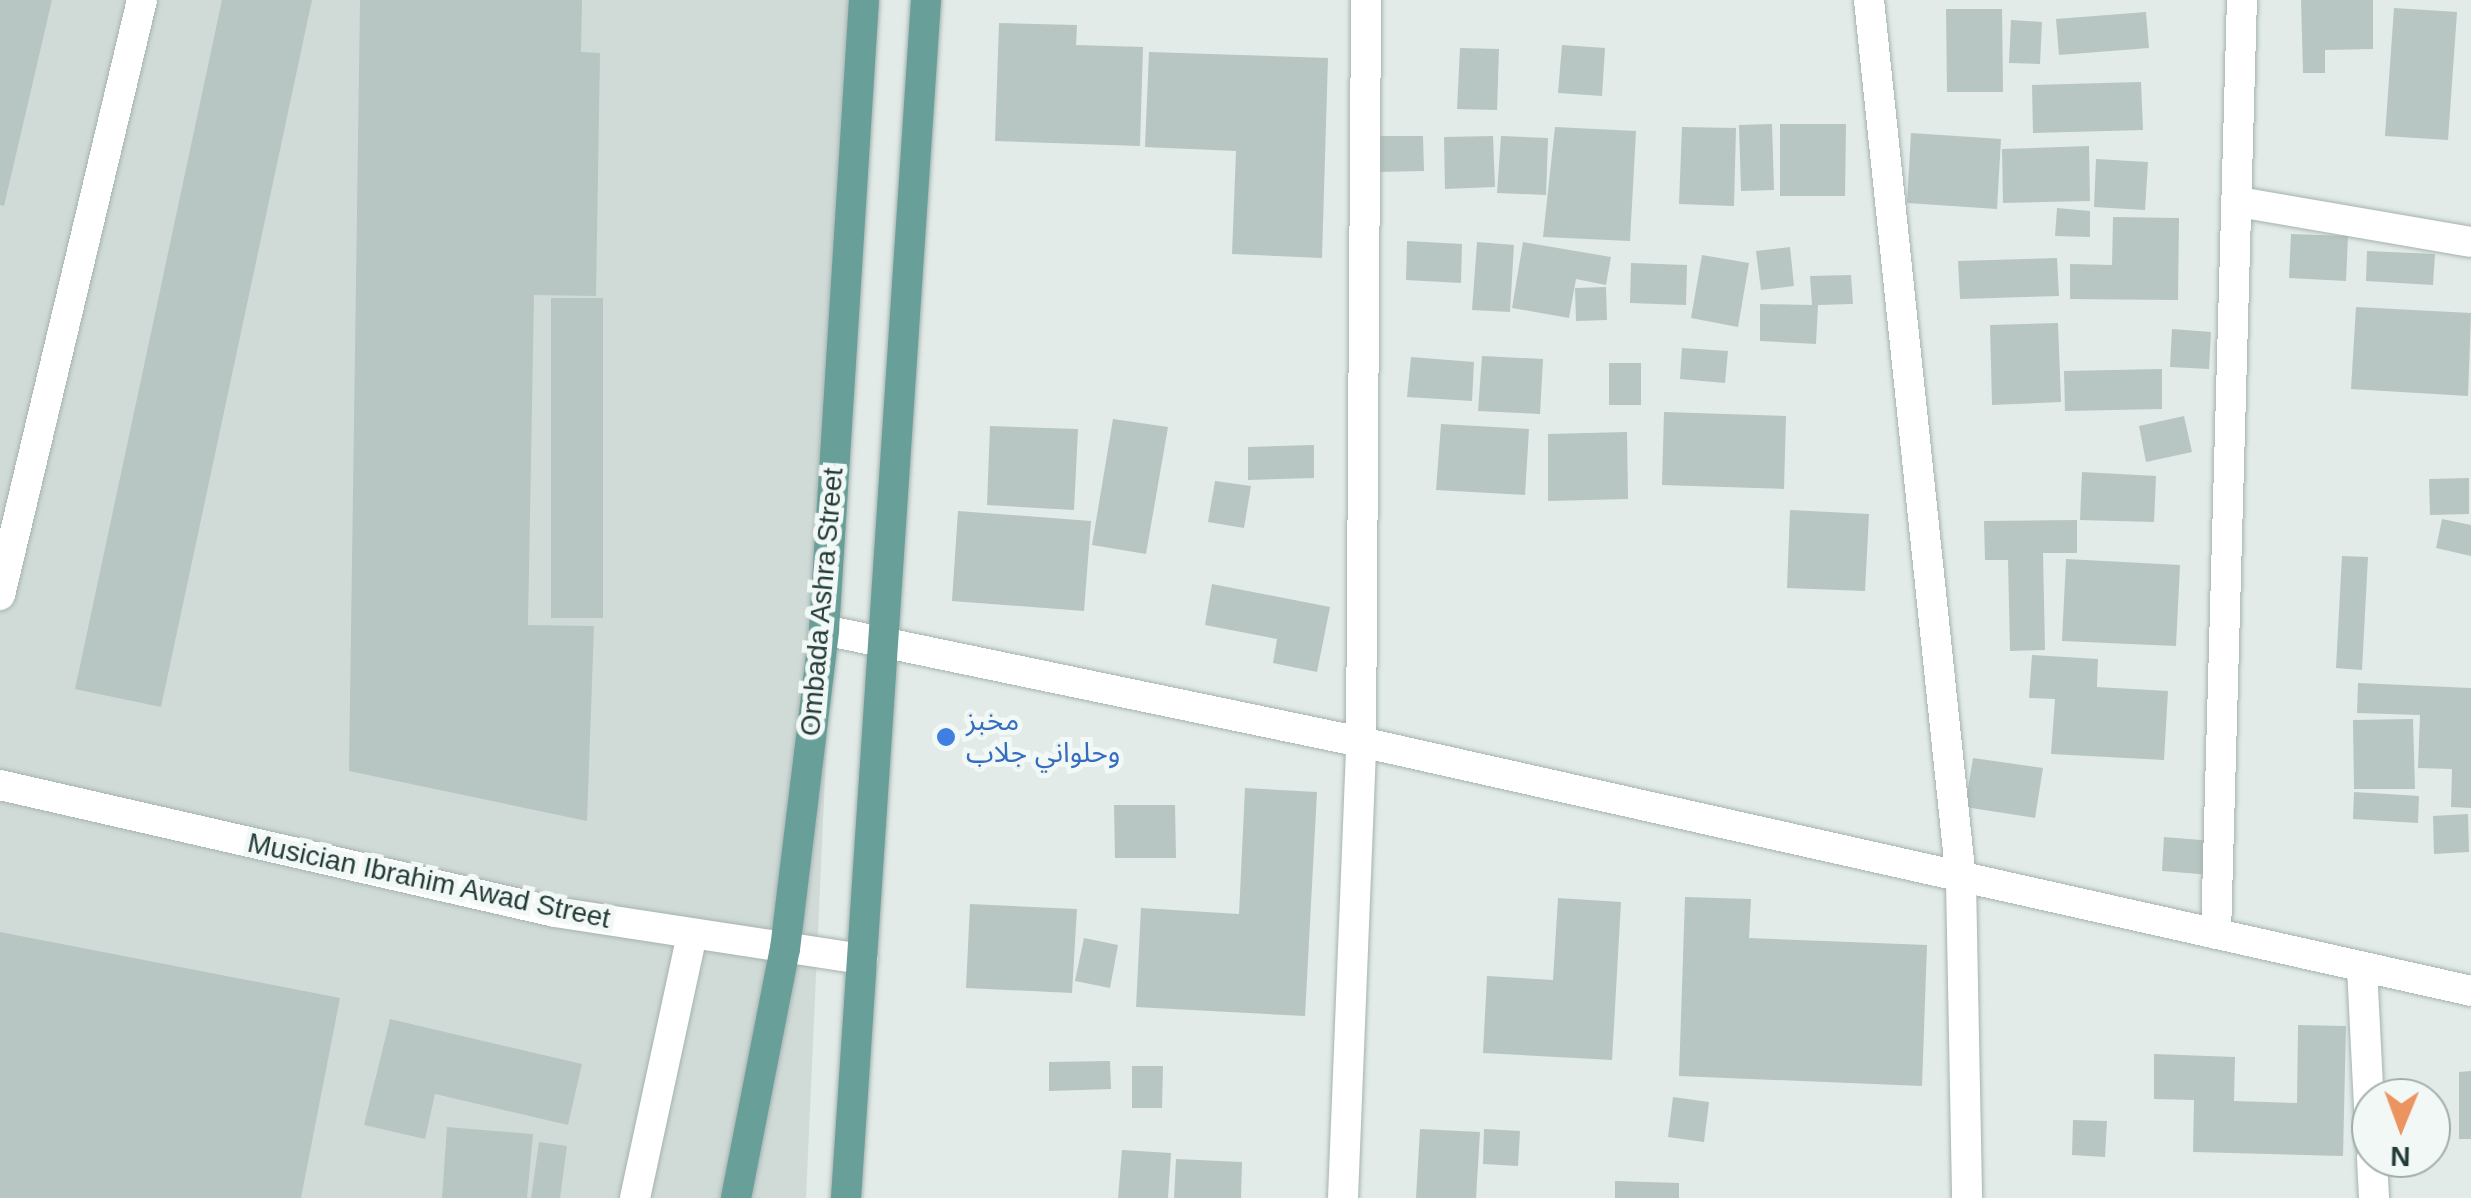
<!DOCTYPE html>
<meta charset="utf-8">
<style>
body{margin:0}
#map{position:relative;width:2471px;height:1198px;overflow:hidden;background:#e2ebe8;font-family:Arial,"Noto Sans Arabic",sans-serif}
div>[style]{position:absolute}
.built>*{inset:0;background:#d0dbd8}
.building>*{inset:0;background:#b7c6c2}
.roads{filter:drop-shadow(0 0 2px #a5b3b0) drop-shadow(0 0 2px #a5b3b0)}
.minor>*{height:30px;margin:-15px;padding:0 15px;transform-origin:15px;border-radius:15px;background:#fff}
.major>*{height:30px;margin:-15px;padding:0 15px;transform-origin:15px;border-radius:15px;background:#689f98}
.dots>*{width:28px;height:28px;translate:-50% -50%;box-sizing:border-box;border:5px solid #f2f8f6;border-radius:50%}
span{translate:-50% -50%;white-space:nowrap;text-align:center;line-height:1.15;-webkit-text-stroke:10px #f2f8f6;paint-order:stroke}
.street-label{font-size:28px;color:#233c38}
.shop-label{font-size:28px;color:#366cbe}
.left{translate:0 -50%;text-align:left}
.north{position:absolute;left:2351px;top:1078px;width:100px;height:100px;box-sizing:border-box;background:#f2f8f6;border:2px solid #9fadaa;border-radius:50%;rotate:181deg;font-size:28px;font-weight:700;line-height:40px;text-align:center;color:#233c38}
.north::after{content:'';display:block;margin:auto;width:35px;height:45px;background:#ec9460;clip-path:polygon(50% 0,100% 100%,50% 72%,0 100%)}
</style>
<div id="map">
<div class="built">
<div style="clip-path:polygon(0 0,860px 0,806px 1198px,0 1198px)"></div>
</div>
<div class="building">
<div style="clip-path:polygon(0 0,52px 0,4px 206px,0 205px)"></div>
<div style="clip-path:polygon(222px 0,312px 0,161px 707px,75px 689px)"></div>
<div style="clip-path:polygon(360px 0,582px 0,581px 52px,600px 53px,596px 296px,534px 295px,528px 625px,594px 626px,587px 821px,349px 771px)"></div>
<div style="clip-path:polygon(2301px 0,2373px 0,2373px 49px,2325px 50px,2325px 73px,2303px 73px)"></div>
<div style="clip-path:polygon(2394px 8px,2457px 12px,2448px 140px,2385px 136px)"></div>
<div style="clip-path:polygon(1946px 9px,2002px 9px,2003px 92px,1947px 92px)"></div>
<div style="clip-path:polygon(2146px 12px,2149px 48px,2059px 55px,2056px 19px)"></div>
<div style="clip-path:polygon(2011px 20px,2042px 22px,2040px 64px,2009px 63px)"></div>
<div style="clip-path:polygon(999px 23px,1077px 25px,1076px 45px,1143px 47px,1140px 146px,995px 141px)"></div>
<div style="clip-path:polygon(1562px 45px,1605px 48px,1602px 96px,1558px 93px)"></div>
<div style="clip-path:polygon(1460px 48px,1499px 49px,1497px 110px,1457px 109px)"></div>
<div style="clip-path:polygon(1149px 52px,1328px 58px,1322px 258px,1232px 254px,1236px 151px,1145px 147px)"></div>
<div style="clip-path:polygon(2141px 82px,2143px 130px,2033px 133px,2032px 85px)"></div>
<div style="clip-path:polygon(1772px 124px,1774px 190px,1741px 191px,1739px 125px)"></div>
<div style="clip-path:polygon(1780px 124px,1846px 124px,1845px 196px,1780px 196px)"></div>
<div style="clip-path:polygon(1555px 127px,1636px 131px,1630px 241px,1543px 237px)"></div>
<div style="clip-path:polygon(1682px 127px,1736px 128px,1734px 206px,1679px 204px)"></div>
<div style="clip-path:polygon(1911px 133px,2001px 139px,1997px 209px,1907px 203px)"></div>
<div style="clip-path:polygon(1375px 136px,1423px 136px,1424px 171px,1376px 172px)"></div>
<div style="clip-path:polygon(1493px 136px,1495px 187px,1445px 189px,1444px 137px)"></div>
<div style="clip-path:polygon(1501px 136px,1548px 138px,1546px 195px,1497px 193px)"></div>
<div style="clip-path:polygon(2089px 146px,2090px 201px,2003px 203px,2002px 149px)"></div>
<div style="clip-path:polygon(2096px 159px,2148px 162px,2145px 210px,2094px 207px)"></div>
<div style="clip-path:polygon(2057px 208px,2090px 211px,2090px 237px,2055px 236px)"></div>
<div style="clip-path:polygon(2113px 217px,2179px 218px,2178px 300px,2070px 299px,2070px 264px,2112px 265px)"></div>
<div style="clip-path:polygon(2291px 234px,2348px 236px,2346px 281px,2289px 278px)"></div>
<div style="clip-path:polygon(1407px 241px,1462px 244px,1461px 283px,1406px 280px)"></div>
<div style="clip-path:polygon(1477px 242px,1514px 245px,1510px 312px,1472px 310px)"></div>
<div style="clip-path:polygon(1523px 242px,1611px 257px,1606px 285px,1576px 279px,1569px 318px,1512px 308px)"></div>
<div style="clip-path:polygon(1790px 247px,1794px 286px,1761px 290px,1756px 251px)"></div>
<div style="clip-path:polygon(2367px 251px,2435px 254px,2433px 285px,2366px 281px)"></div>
<div style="clip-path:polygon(1702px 255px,1749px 263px,1738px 327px,1691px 318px)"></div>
<div style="clip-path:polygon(2057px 258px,2059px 296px,1960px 299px,1958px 261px)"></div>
<div style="clip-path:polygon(1631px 263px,1687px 265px,1686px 305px,1630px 303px)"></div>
<div style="clip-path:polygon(1851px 275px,1853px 304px,1818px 305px,1816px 344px,1760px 341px,1760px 304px,1812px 305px,1810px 276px)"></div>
<div style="clip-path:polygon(1606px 287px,1607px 320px,1576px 321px,1575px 288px)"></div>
<div style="clip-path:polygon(551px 298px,603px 298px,603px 618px,551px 618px)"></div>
<div style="clip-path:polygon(2356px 307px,2471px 313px,2468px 396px,2351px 389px)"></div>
<div style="clip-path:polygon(2058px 323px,2061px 402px,1992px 405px,1990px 325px)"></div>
<div style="clip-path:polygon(2172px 329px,2211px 332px,2209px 369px,2170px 367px)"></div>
<div style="clip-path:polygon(1682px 348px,1728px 351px,1725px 383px,1680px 379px)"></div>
<div style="clip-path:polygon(1482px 356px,1543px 359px,1540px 414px,1478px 411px)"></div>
<div style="clip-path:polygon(1411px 357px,1474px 362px,1472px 401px,1407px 397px)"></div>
<div style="clip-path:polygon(1609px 363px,1641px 363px,1641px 405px,1609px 405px)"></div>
<div style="clip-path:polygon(2162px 369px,2162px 409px,2065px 411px,2064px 371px)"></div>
<div style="clip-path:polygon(1664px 412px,1786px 416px,1784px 489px,1662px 485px)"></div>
<div style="clip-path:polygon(2184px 416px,2192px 452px,2146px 462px,2139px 426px)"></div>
<div style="clip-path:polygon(1113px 419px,1168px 427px,1146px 554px,1092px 545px)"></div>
<div style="clip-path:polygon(1441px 424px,1529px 429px,1525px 495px,1436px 490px)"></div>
<div style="clip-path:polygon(990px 426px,1078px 429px,1074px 510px,987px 505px)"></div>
<div style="clip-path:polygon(1627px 432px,1628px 499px,1548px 501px,1548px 434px)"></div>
<div style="clip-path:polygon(1314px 445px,1314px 478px,1248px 480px,1248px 447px)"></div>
<div style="clip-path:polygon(2082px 472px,2156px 476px,2154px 522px,2080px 520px)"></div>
<div style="clip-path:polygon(2469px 478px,2469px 514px,2430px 515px,2429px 479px)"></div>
<div style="clip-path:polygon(1215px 481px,1251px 486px,1244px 528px,1208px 522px)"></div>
<div style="clip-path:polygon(1790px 510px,1869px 514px,1865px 591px,1787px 588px)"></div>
<div style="clip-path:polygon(958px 511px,1091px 521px,1084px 611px,952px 601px)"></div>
<div style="clip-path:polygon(2442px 519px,2471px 525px,2471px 556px,2436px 548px)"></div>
<div style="clip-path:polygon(2077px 520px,2077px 553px,2043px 553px,2045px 650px,2010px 651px,2008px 560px,1985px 560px,1984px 521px)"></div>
<div style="clip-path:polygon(2342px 556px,2368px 557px,2362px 670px,2336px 668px)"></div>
<div style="clip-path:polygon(2066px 559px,2180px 565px,2176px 646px,2062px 641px)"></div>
<div style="clip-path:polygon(1212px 584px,1330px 607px,1317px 672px,1273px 663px,1277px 639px,1205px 625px)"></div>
<div style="clip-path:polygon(2032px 655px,2098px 659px,2097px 687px,2168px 691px,2164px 760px,2051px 754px,2055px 699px,2029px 698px)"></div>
<div style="clip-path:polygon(2358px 683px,2471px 688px,2471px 808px,2451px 807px,2452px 769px,2418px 768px,2420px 715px,2357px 713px)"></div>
<div style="clip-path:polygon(2413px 719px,2415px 789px,2354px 789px,2353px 720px)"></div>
<div style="clip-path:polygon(1973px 758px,2043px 768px,2035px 818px,1965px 807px)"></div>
<div style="clip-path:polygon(1245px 788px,1317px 792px,1305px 1016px,1136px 1007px,1141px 908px,1239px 914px)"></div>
<div style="clip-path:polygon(2354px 792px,2419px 796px,2418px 823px,2353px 819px)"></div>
<div style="clip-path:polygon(1114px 805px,1175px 805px,1176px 858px,1115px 858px)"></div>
<div style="clip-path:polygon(2468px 814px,2469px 852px,2434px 854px,2433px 816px)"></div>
<div style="clip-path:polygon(2164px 837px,2213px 841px,2211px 875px,2162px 871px)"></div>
<div style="clip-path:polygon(1685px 897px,1751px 899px,1749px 938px,1927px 945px,1922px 1086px,1679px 1076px)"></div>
<div style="clip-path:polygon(1558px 898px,1621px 902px,1612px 1060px,1483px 1053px,1487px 976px,1553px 980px)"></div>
<div style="clip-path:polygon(970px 904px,1077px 909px,1072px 993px,966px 988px)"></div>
<div style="clip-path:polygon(0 932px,340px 998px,301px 1198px,0 1198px)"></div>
<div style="clip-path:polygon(1084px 938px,1118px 945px,1110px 988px,1075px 981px)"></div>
<div style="clip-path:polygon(390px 1019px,582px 1064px,568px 1125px,435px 1094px,425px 1139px,364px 1125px)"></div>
<div style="clip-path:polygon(2298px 1025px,2346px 1026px,2343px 1156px,2193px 1152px,2194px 1100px,2154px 1099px,2154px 1054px,2235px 1057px,2234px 1101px,2297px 1103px)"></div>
<div style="clip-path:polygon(1110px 1061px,1111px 1089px,1049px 1091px,1049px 1062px)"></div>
<div style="clip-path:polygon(1132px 1066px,1163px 1066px,1162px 1108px,1132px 1108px)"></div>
<div style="clip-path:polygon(2471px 1071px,2471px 1139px,2459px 1139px,2459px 1072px)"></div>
<div style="clip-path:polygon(1673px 1097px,1709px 1102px,1704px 1142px,1668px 1137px)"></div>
<div style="clip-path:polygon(2073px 1120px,2107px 1121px,2105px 1157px,2072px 1155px)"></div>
<div style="clip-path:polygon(447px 1127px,533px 1134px,527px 1198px,442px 1198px)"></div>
<div style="clip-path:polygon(1420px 1129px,1480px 1132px,1476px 1198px,1416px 1198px)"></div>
<div style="clip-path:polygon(1484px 1129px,1520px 1131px,1518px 1166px,1483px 1164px)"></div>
<div style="clip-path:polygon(539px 1142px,567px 1146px,560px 1198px,531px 1198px)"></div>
<div style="clip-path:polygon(1122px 1150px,1171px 1153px,1168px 1198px,1118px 1198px)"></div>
<div style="clip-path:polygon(1176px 1159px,1242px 1162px,1241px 1198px,1174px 1198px)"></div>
<div style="clip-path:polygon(1615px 1181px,1679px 1183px,1679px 1198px,1615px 1198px)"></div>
</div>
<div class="roads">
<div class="minor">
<div style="left:1869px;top:0;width:885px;rotate:84.03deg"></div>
<div style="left:1961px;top:880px;width:318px;rotate:88.9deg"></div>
<div style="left:2239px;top:202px;width:235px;rotate:9.8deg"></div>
<div style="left:0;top:595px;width:612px;rotate:-76.58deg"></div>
<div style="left:824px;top:630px;width:549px;rotate:11.78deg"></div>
<div style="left:1361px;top:742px;width:1138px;rotate:12.64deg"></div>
<div style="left:0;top:785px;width:569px;rotate:12.89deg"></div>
<div style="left:555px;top:912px;width:311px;rotate:8.7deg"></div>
<div style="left:2216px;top:934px;width:934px;rotate:-88.41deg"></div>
<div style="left:2362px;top:968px;width:177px;rotate:87.1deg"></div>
<div style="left:2372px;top:1158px;width:40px;rotate:87.1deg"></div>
<div style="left:635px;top:1198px;width:269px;rotate:-77.8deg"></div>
<div style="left:1343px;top:1198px;width:456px;rotate:-87.7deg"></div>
<div style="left:1361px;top:742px;width:742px;rotate:-89.61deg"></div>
</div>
<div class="major">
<div style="left:736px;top:1198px;width:254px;rotate:-78.9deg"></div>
<div style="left:785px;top:949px;width:321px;rotate:-83deg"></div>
<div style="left:824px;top:630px;width:631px;rotate:-86.37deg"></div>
<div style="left:846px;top:1198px;width:1201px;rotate:-86.18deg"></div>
</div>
</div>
<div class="dots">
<div style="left:946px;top:737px;background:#3f7fe0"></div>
</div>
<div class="street-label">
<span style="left:822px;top:602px;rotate:-85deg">Ombada Ashra Street</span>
<span style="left:429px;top:881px;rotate:12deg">Musician Ibrahim Awad Street</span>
</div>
<div class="shop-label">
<span class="left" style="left:966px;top:737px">مخبز<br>وحلواني جلاب</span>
</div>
<div class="north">N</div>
</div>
